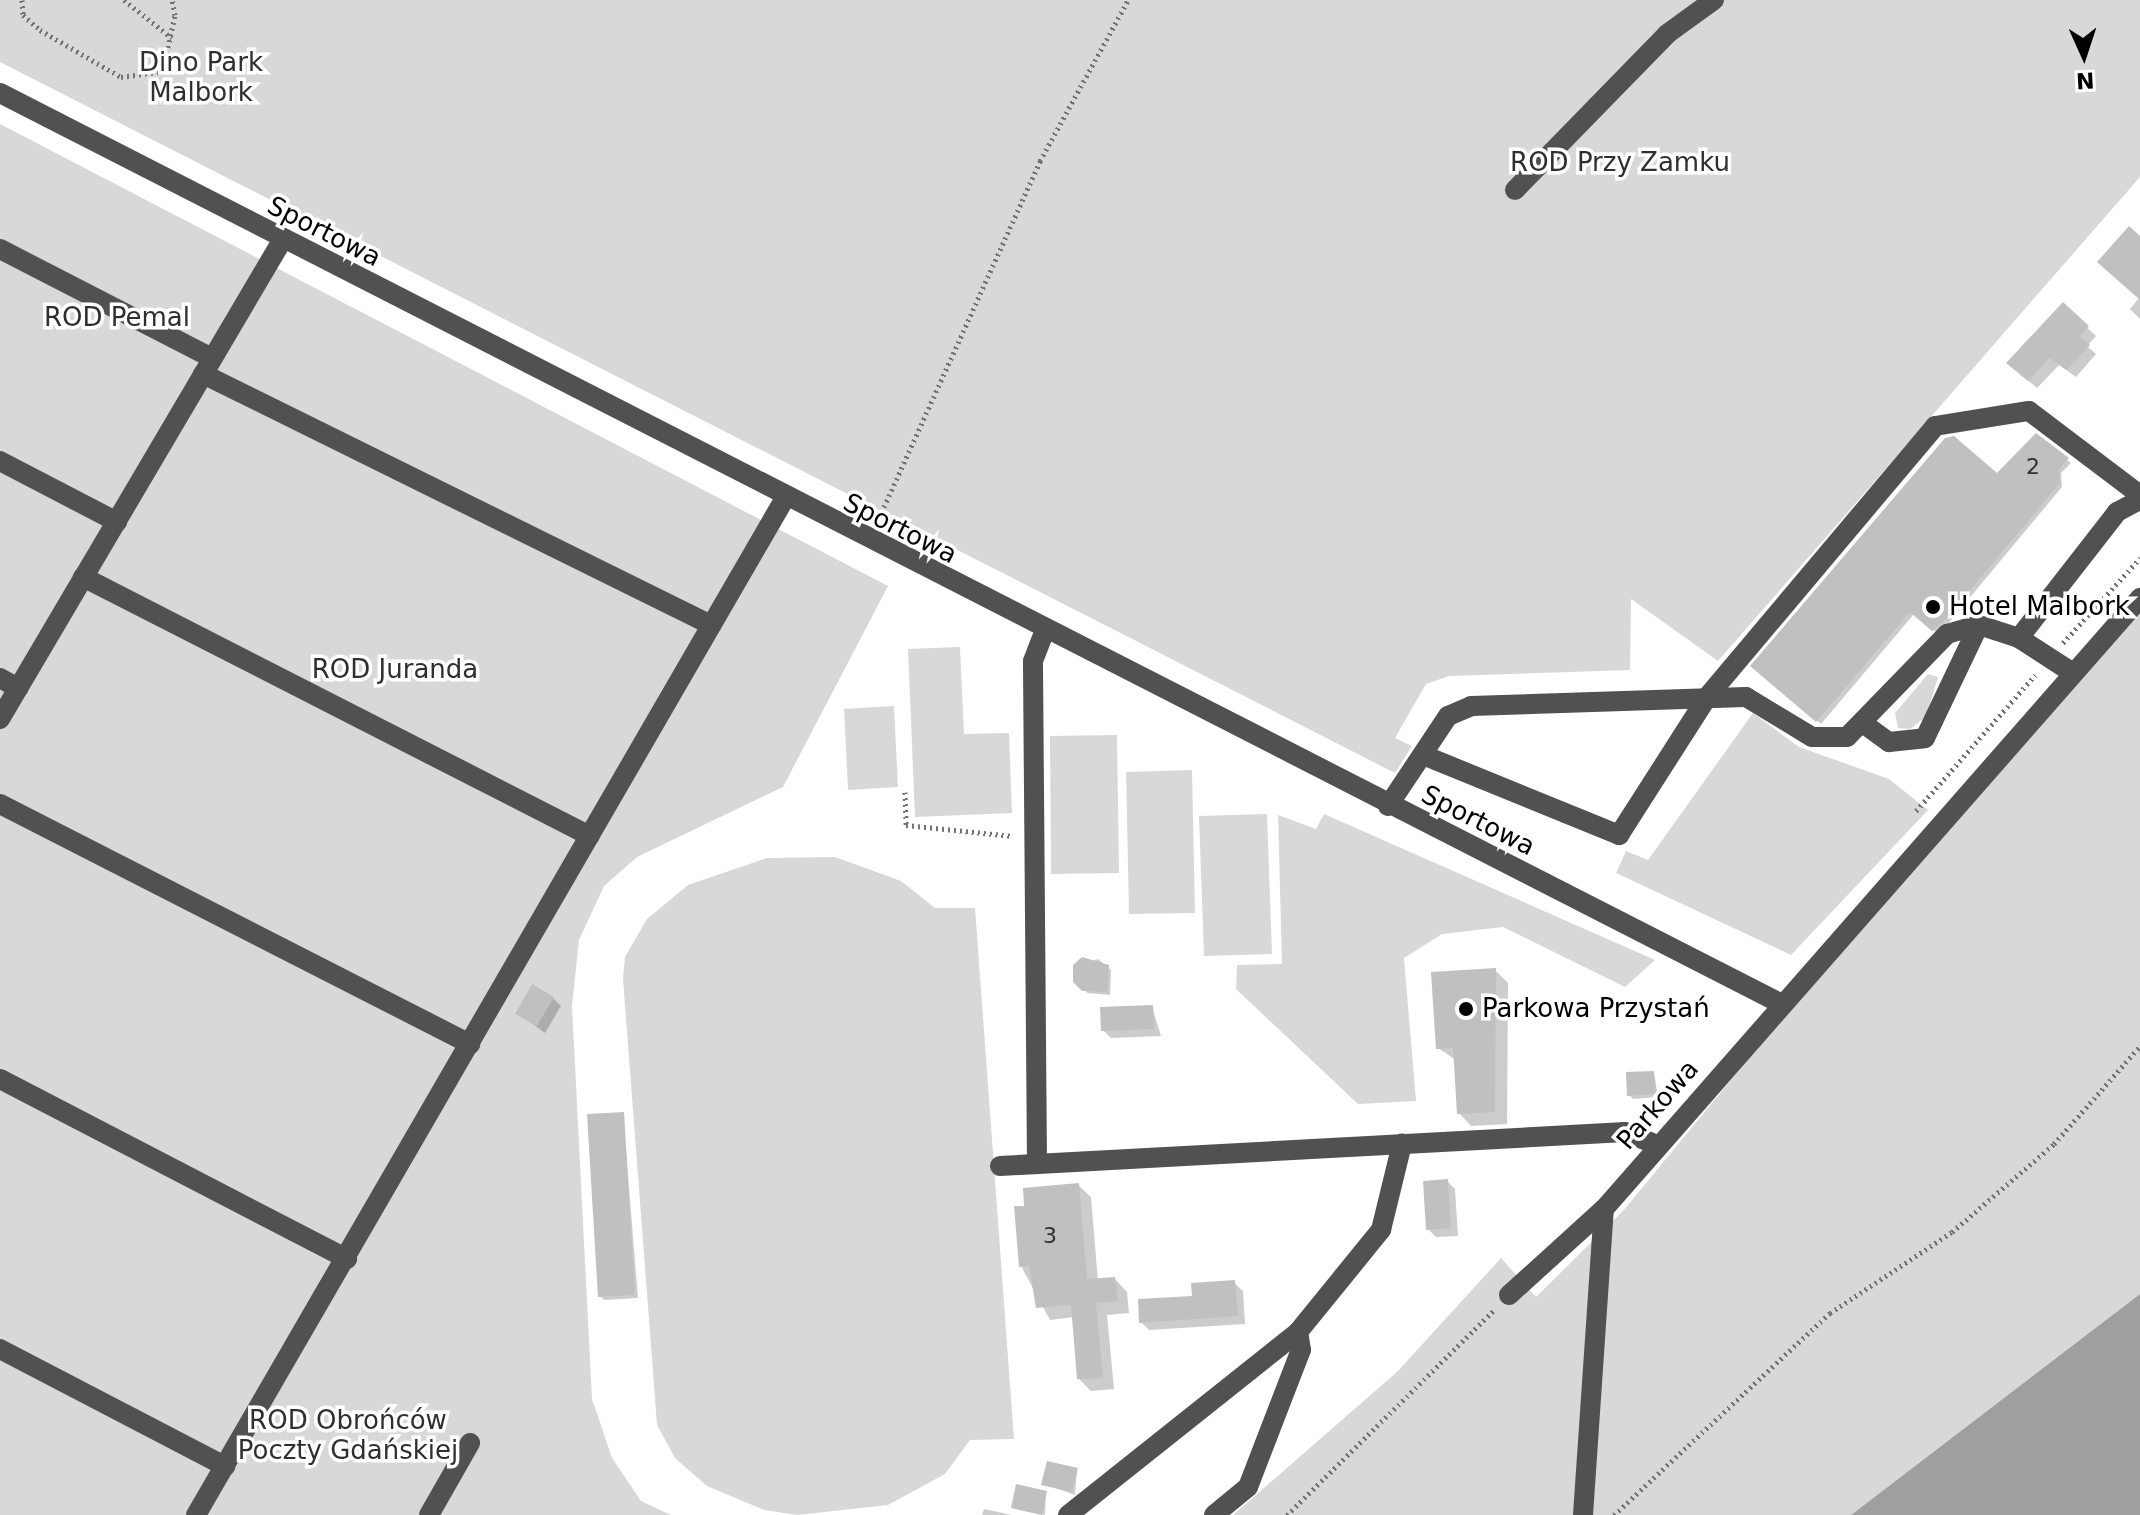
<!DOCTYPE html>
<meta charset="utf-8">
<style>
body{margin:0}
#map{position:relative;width:2140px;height:1515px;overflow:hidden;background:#fff;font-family:"DejaVu Sans",sans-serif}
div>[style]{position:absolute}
.green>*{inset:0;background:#d8d8d8}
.water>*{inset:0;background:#9f9f9f}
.shadow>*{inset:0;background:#0003}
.building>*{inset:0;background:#c0c0c0}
.path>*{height:5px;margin-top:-2.5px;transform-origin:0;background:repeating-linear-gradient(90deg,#737373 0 2px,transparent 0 6px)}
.minor>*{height:20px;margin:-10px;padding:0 10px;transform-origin:10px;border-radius:10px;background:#515151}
.dots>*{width:22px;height:22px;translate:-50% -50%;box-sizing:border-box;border:4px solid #fff;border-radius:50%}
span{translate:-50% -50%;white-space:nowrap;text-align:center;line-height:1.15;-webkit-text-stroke:7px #fff;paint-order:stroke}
.number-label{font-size:22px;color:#303030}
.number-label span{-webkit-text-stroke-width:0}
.park-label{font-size:26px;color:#2f2f2f}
.street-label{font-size:26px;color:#000}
.poi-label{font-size:26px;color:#000}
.left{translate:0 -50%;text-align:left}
.north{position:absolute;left:2044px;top:16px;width:80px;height:80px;-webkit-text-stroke:6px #fff;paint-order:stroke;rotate:177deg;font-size:22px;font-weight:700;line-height:32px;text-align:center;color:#000}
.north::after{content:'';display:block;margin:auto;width:28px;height:36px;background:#000;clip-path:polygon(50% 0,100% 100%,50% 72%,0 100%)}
</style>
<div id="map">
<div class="green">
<div style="clip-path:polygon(0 0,2140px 0,2140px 177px,1718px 661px,1631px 599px,1630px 670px,1449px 676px,1426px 684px,1395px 738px,1412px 746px,1395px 773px,0 62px)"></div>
<div style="clip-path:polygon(0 124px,888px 586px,783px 787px,637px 857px,604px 886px,579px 940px,572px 1006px,592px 1399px,612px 1458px,641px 1501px,671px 1515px,0 1515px)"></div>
<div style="clip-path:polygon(2140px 598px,2140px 1294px,1851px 1515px,1233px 1515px,1398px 1371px,1501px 1258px,1536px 1297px,1623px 1211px,1955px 808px)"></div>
<div style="clip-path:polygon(960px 647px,964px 734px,1009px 733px,1012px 813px,915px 817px,908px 649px)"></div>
<div style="clip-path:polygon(1928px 674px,1938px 677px,1926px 717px,1910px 729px,1898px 728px,1895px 713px)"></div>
<div style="clip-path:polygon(894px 706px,898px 787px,848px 790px,844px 709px)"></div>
<div style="clip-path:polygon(1753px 713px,1799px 747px,1889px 779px,1928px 810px,1791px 955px,1616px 873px,1626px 851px,1648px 860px)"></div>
<div style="clip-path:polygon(1117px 735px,1119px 873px,1051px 874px,1050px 736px)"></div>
<div style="clip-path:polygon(1192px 770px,1195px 913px,1129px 914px,1126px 772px)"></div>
<div style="clip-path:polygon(1267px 814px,1272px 954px,1204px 956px,1199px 816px)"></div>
<div style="clip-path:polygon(1324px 814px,1655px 960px,1625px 987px,1503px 927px,1442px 934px,1404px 958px,1416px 1101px,1358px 1104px,1236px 989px,1237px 965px,1282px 964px,1278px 815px,1316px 829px)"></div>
<div style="clip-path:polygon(835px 857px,901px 881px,935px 908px,975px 908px,1014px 1439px,970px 1440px,945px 1474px,888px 1505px,797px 1515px,764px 1510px,707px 1486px,675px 1458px,657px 1425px,623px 979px,625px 957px,647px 919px,688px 885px,767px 858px)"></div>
</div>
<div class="water">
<div style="clip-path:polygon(2140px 1294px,2140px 1515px,1851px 1515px)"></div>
</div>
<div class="shadow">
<div style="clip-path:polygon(2140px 241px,2140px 319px,2130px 309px,2139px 298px)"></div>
<div style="clip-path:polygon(2063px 305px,2096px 336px,2087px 346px,2096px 354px,2076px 377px,2059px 365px,2037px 388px,2017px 371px)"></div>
<div style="clip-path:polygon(2036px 435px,2071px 463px,2061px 473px,2062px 487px,1947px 625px,1937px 633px,1914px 614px,1821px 724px,1753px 666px,1998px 476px)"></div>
<div style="clip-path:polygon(1098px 959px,1111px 970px,1110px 995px,1087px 993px,1076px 966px)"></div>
<div style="clip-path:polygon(1495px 970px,1508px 983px,1507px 1124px,1471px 1126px,1459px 1113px,1456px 1060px,1438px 1048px)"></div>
<div style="clip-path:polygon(553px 998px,561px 1006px,545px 1033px,518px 1013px)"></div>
<div style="clip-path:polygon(1152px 1007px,1161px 1036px,1111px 1038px,1103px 1030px)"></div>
<div style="clip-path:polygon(1654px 1073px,1658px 1097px,1633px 1099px,1629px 1095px)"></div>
<div style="clip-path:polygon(623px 1114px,638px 1298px,604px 1300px,600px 1296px)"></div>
<div style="clip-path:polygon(1447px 1181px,1455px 1189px,1458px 1236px,1436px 1237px,1428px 1229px)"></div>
<div style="clip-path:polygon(1078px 1185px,1091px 1197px,1098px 1281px,1115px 1279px,1127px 1292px,1129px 1313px,1107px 1315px,1114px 1389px,1091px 1391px,1079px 1379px,1074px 1317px,1050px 1320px,1021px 1266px,1026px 1208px)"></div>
<div style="clip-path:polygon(1234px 1283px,1243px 1291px,1245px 1324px,1149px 1330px,1141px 1322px)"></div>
<div style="clip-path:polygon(1077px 1470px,1075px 1495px,1043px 1484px)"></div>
<div style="clip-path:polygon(1046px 1493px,1045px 1515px,1013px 1508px)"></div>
<div style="clip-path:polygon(984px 1509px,1012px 1515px,982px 1515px)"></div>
</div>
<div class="building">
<div style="clip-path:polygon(2129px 226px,2140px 236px,2140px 300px,2097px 262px)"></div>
<div style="clip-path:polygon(2063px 302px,2089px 326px,2080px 336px,2090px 345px,2067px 370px,2050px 358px,2028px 381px,2006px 363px)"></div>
<div style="clip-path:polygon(2036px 433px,2069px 458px,2059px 469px,2060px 483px,1944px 621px,1932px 631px,1910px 612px,1816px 722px,1750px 666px,1945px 438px,1954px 436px,1997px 473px)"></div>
<div style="clip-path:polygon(1082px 957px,1109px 965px,1107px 992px,1082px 991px,1073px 982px,1073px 965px)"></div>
<div style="clip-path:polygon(1496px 968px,1495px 1112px,1457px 1114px,1453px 1048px,1436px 1049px,1431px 972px)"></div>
<div style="clip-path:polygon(532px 984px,554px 997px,537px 1026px,515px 1014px)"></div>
<div style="clip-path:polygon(1153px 1005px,1154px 1029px,1101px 1031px,1100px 1007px)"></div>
<div style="clip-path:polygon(1654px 1071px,1656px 1094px,1627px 1096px,1626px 1072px)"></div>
<div style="clip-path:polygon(624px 1112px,635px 1295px,598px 1297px,587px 1114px)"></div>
<div style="clip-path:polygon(1448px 1179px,1451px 1228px,1426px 1230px,1423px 1181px)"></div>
<div style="clip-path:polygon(1079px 1183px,1087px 1279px,1115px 1277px,1118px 1301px,1096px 1303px,1103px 1378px,1077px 1379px,1071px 1305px,1036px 1308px,1029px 1266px,1019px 1267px,1014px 1206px,1024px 1206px,1023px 1188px)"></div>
<div style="clip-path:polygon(1235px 1280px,1238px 1316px,1139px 1323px,1138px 1299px,1192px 1296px,1191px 1283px)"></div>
<div style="clip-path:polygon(1047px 1461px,1078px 1468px,1072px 1492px,1041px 1485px)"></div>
<div style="clip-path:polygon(1016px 1484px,1047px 1491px,1042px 1515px,1011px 1508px)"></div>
</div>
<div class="path">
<div style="left:22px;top:0;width:15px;rotate:86deg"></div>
<div style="left:23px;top:15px;width:23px;rotate:41deg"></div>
<div style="left:40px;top:30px;width:94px;rotate:30.1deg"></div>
<div style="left:121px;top:77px;width:42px;rotate:-8.1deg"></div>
<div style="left:163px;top:71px;width:57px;rotate:-77.9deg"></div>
<div style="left:175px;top:15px;width:15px;rotate:-101deg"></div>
<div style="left:124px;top:0;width:61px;rotate:38.4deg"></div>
<div style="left:879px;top:518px;width:392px;rotate:-65.7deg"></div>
<div style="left:1040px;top:161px;width:183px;rotate:-61.3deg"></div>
<div style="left:2063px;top:643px;width:115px;rotate:-47.8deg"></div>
<div style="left:905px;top:792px;width:33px;rotate:88deg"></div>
<div style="left:906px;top:825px;width:107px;rotate:5.9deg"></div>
<div style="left:1916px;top:811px;width:181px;rotate:-48.8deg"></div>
<div style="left:1287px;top:1515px;width:291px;rotate:-44.7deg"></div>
<div style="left:1614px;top:1515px;width:296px;rotate:-43.1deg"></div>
<div style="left:1830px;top:1313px;width:146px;rotate:-33.6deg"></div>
<div style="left:1952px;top:1232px;width:135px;rotate:-40.8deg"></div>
<div style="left:2054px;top:1144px;width:130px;rotate:-48.7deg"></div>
</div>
<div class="minor">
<div style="left:0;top:93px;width:1999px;rotate:27.08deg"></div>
<div style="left:1515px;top:190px;width:218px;rotate:-45.7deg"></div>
<div style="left:1667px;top:34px;width:58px;rotate:-35.9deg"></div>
<div style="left:0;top:249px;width:238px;rotate:27.2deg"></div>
<div style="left:203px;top:374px;width:567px;rotate:26.29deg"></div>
<div style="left:0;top:461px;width:132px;rotate:27.5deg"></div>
<div style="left:83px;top:577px;width:569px;rotate:27.06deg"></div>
<div style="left:2073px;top:673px;width:64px;rotate:-147.1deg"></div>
<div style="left:2019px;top:638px;width:160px;rotate:-52.1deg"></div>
<div style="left:2117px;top:512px;width:26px;rotate:-28deg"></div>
<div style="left:0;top:678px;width:21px;rotate:29deg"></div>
<div style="left:0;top:719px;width:557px;rotate:-59.48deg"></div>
<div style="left:1864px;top:724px;width:31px;rotate:36deg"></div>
<div style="left:1889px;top:742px;width:36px;rotate:-6deg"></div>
<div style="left:1925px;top:738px;width:125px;rotate:-64.5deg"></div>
<div style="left:1423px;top:755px;width:212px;rotate:22.2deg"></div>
<div style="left:1619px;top:835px;width:165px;rotate:-57.4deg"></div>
<div style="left:1708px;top:696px;width:353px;rotate:-49.9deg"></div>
<div style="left:1935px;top:426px;width:95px;rotate:-9.1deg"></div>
<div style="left:2029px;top:411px;width:139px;rotate:37.1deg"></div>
<div style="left:0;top:804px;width:528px;rotate:27.05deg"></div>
<div style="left:1388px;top:806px;width:108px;rotate:-56.3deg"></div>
<div style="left:1448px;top:716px;width:25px;rotate:-23deg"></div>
<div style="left:1471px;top:706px;width:275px;rotate:-1.9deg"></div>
<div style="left:1746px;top:697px;width:77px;rotate:31.2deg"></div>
<div style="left:1812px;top:737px;width:35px"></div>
<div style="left:1847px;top:737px;width:144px;rotate:-45.8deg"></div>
<div style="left:1947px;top:634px;width:33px;rotate:-16deg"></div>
<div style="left:1979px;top:625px;width:42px;rotate:18deg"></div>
<div style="left:0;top:1079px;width:391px;rotate:27.4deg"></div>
<div style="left:1037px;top:1164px;width:503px;rotate:-90.46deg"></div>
<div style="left:1033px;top:661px;width:31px;rotate:-69deg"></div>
<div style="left:1000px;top:1166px;width:626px;rotate:-3.11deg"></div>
<div style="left:1625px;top:1132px;width:35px;rotate:22deg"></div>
<div style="left:1509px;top:1295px;width:128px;rotate:-42.2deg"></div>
<div style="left:1604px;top:1209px;width:813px;rotate:-48.74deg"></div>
<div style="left:0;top:1349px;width:254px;rotate:27.5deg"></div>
<div style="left:196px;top:1515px;width:1173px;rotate:-59.92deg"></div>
<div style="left:429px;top:1515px;width:83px;rotate:-60.3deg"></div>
<div style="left:1068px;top:1515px;width:294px;rotate:-38.5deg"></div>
<div style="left:1298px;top:1332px;width:132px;rotate:-50.9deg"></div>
<div style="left:1381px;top:1230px;width:89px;rotate:-76.3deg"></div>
<div style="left:1214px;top:1515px;width:44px;rotate:-39.5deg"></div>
<div style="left:1248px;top:1487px;width:147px;rotate:-68.9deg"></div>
<div style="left:1301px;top:1350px;width:18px;rotate:-99deg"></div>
<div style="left:1583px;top:1515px;width:307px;rotate:-86.1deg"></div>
</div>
<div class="dots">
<div style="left:1933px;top:607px;background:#000"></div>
<div style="left:1466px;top:1009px;background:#000"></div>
</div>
<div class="number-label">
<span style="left:2033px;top:467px">2</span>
<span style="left:1050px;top:1236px">3</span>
</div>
<div class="park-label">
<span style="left:201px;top:78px">Dino Park<br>Malbork</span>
<span style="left:1620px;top:163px">ROD Przy Zamku</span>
<span style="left:117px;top:318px">ROD Pemal</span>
<span style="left:395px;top:670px">ROD Juranda</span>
<span style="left:348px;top:1436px">ROD Obrońców<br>Poczty Gdańskiej</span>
</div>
<div class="street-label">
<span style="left:324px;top:232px;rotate:27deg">Sportowa</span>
<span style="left:900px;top:529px;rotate:27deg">Sportowa</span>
<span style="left:1478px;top:821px;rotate:27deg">Sportowa</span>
<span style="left:1658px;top:1105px;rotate:-49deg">Parkowa</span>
</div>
<div class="poi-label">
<span class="left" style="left:1949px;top:607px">Hotel Malbork</span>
<span class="left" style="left:1482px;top:1009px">Parkowa Przystań</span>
</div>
<div class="north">N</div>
</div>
